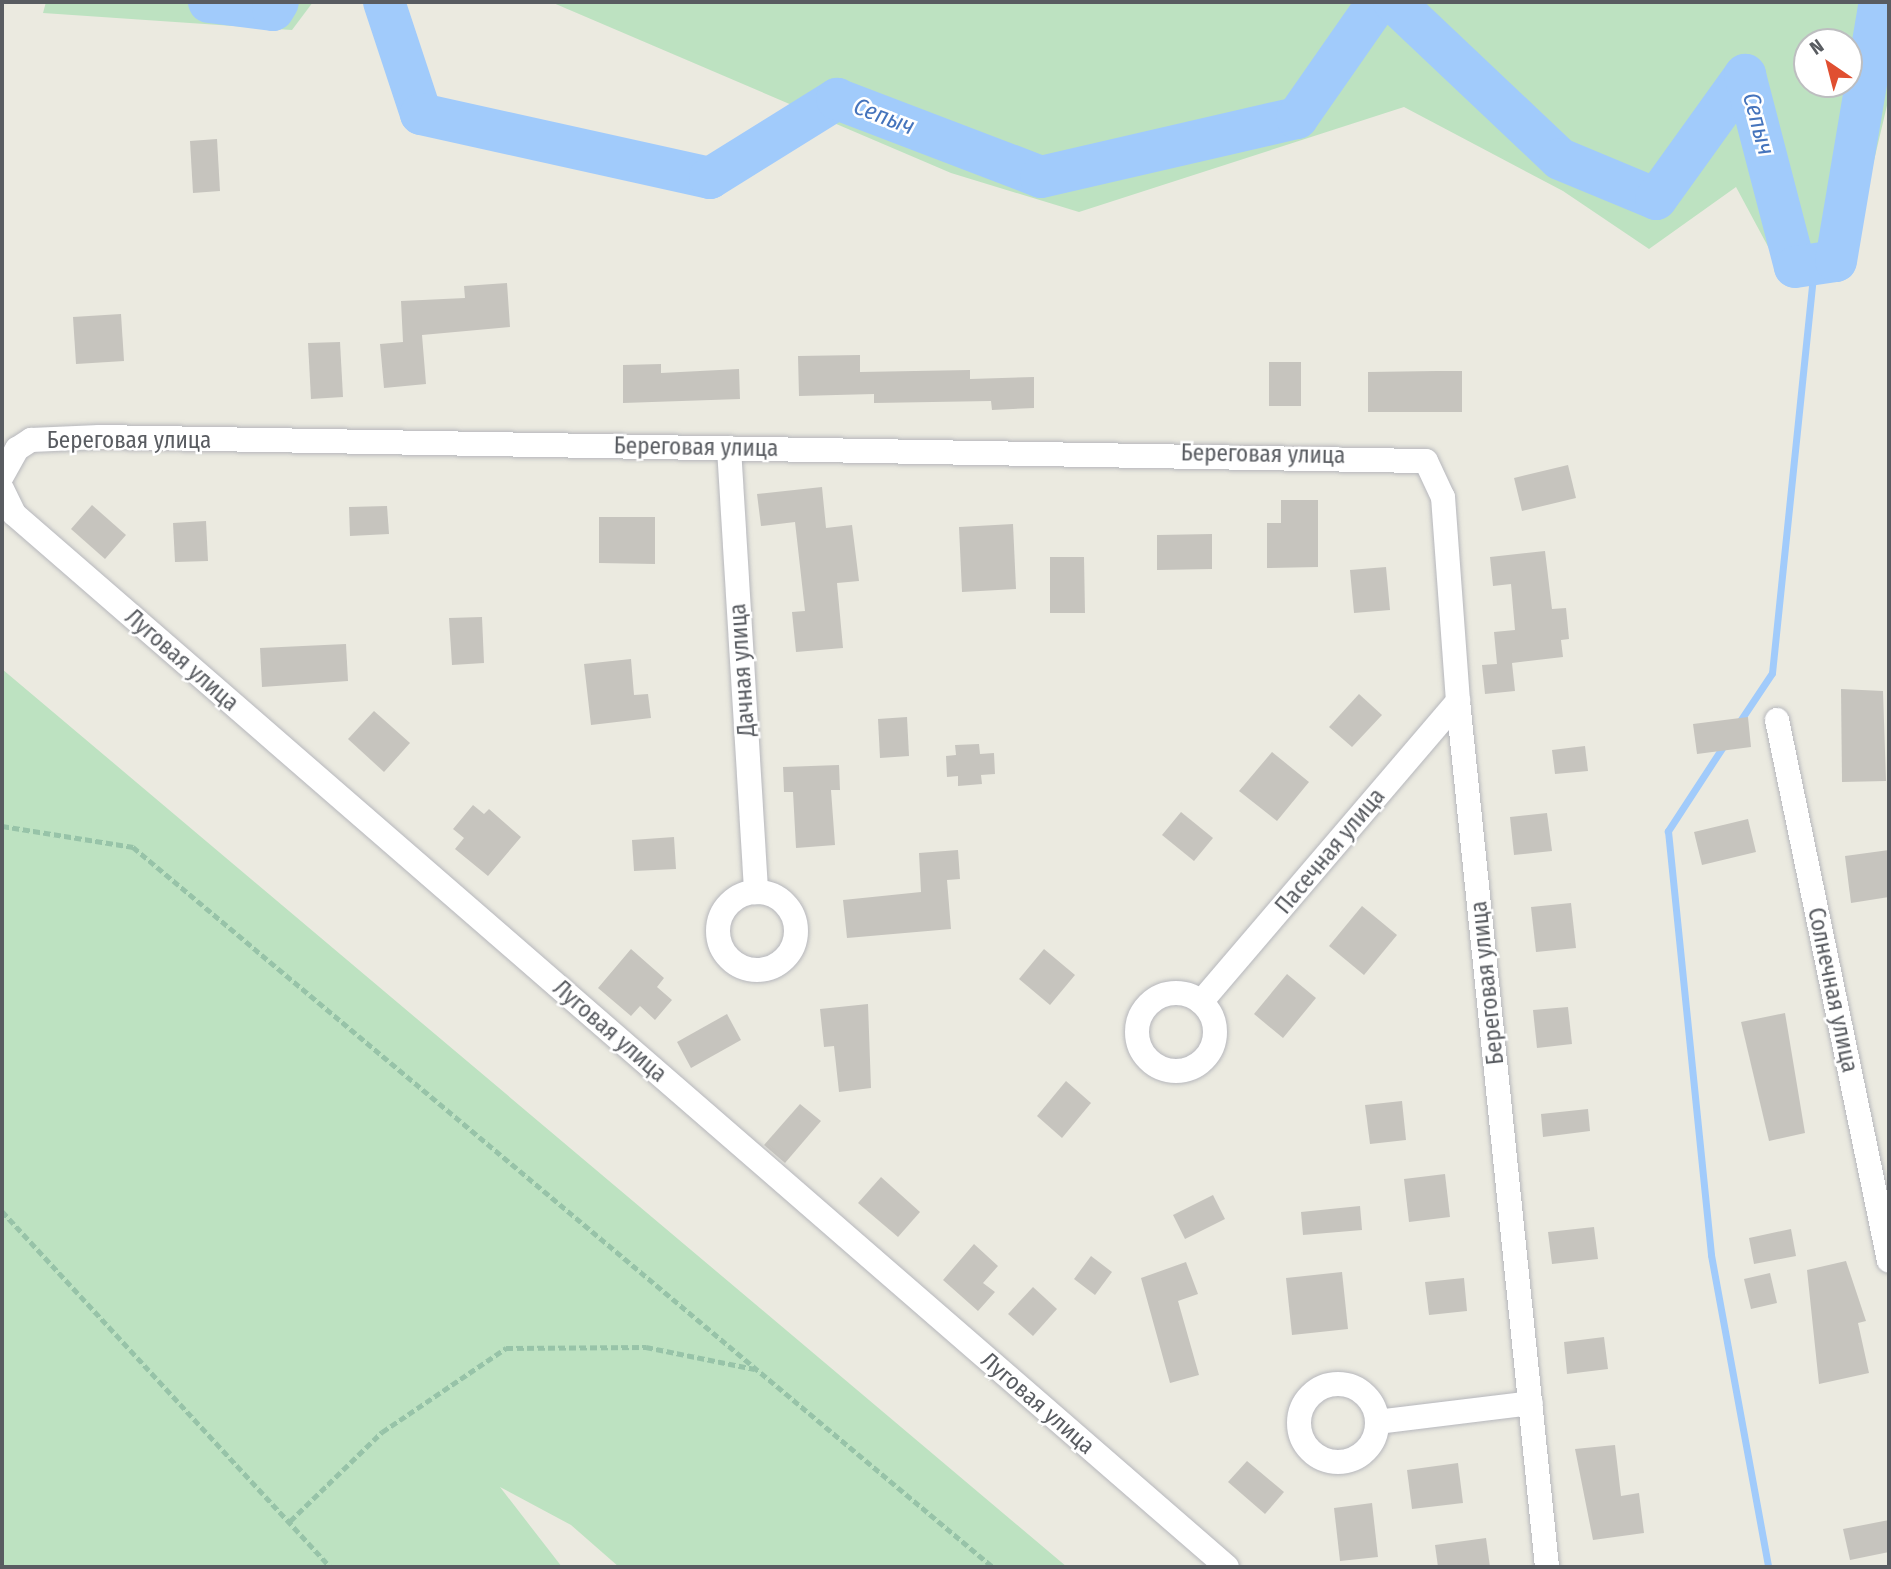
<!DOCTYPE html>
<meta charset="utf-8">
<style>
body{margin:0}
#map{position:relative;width:1891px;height:1569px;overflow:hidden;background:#ebeae0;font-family:"Fira Sans Condensed",sans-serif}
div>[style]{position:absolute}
.green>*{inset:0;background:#bde2c1}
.stream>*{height:7px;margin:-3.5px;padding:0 3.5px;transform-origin:3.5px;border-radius:3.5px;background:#a1cbfb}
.river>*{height:42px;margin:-21px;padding:0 21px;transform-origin:21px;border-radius:21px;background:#a1cbfb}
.building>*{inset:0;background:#c6c4be}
.path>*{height:4.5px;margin-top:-2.25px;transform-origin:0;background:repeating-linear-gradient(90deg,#97c3a8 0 7px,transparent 0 10.5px)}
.roads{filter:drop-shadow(0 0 2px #b6b7bc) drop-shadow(0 0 2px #b6b7bc)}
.minor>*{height:24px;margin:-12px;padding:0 12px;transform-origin:12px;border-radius:12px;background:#fff}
.minor>.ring{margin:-12px;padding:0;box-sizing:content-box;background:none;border:24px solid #fff;border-radius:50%}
span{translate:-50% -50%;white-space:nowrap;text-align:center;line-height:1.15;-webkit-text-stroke:5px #fff;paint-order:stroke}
.street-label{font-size:23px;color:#595c61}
.water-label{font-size:24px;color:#4574bc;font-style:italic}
.frame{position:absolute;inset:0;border:4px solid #595c61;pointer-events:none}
.north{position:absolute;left:1793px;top:28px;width:70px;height:70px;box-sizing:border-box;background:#fff;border:2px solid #bdbec0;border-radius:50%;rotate:325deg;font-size:19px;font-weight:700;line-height:28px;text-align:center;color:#595c61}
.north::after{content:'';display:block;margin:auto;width:24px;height:32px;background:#e04f31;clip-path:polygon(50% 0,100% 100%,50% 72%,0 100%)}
</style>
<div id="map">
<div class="green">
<div style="clip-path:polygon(46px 2px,313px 2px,292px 30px,43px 13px)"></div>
<div style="clip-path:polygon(evenodd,551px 2px,1889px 2px,1889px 97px,1846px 279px,1786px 280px,1736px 187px,1649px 249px,1563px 191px,1404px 107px,1079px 212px,951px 173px,551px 2px,1807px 42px,1849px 42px,1849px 84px,1807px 84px,1807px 42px)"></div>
<div style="clip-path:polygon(2px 669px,1067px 1567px,619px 1567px,571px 1525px,500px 1487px,562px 1567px,2px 1567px)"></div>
</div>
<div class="stream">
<div style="left:1738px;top:724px;width:61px;rotate:-56.3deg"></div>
<div style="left:1772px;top:673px;width:411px;rotate:-84.1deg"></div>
<div style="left:1724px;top:745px;width:103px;rotate:123.1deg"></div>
<div style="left:1668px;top:831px;width:426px;rotate:84.2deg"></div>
<div style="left:1711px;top:1255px;width:317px;rotate:79.6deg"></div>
</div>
<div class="river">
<div style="left:209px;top:2px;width:64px;rotate:7.1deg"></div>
<div style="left:273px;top:10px;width:9px;rotate:-58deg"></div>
<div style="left:384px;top:2px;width:118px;rotate:71.7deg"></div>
<div style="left:421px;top:114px;width:296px;rotate:12.5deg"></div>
<div style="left:710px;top:178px;width:150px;rotate:-31.9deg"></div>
<div style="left:837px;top:99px;width:218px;rotate:20.9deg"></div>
<div style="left:1041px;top:177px;width:263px;rotate:-13deg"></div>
<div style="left:1297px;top:118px;width:141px;rotate:-55.1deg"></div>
<div style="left:1394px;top:2px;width:228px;rotate:43.4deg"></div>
<div style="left:1560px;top:159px;width:104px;rotate:22.6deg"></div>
<div style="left:1656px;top:199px;width:153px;rotate:-54.3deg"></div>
<div style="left:1745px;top:75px;width:198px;rotate:75.4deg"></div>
<div style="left:1795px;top:267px;width:41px;rotate:-8.3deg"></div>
<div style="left:1836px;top:261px;width:263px;rotate:-80.4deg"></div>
</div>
<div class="building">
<div style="clip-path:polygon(217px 139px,220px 191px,193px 193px,190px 141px)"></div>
<div style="clip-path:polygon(507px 283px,510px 327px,422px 335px,426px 384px,384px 388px,380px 344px,403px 342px,401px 301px,465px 298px,464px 286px)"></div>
<div style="clip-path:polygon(121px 314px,124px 361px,76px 364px,73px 317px)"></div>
<div style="clip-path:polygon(340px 342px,343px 397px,311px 399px,308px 343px)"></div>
<div style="clip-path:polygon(860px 355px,860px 372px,970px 370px,970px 379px,1034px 377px,1034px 408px,992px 410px,991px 401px,874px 403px,874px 394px,799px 396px,798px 356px)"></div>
<div style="clip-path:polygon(1269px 362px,1301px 362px,1301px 406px,1269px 406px)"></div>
<div style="clip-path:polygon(661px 364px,661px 373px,739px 369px,740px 399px,623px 403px,623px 365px)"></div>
<div style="clip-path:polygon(1436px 371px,1462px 371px,1462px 412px,1368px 412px,1368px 372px)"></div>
<div style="clip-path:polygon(1568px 465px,1576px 498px,1522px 511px,1514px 478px)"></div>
<div style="clip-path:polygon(822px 487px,826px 528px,852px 525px,859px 581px,837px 583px,843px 648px,796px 652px,792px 612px,805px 611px,795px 522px,761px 526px,757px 494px)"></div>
<div style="clip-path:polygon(1281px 500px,1318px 500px,1318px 567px,1267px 568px,1267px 523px,1281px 523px)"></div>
<div style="clip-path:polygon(92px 505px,126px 535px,105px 559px,71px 529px)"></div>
<div style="clip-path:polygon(387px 506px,389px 534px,350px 536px,349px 507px)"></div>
<div style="clip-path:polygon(599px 517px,655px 517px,655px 564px,599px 563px)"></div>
<div style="clip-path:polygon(206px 521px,208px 561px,175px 562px,173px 523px)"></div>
<div style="clip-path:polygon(1013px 524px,1016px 589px,962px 592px,959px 527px)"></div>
<div style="clip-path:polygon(1212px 534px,1212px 569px,1157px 570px,1157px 535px)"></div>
<div style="clip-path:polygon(1545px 551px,1552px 609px,1566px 608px,1569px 639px,1561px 640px,1563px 657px,1512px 663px,1515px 691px,1485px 694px,1482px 665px,1497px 664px,1494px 632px,1515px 630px,1511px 584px,1493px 586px,1490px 557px)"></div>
<div style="clip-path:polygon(1050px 557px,1084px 557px,1085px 613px,1050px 613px)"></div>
<div style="clip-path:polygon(1386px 567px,1390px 610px,1354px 613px,1350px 570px)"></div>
<div style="clip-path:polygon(482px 617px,484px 663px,452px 665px,449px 618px)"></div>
<div style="clip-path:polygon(346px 644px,348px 681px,262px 687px,260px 648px)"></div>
<div style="clip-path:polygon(631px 659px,634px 695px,648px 694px,651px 718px,591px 725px,584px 664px)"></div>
<div style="clip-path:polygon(1841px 689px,1883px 691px,1886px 781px,1842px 782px)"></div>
<div style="clip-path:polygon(1359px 694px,1382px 715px,1352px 747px,1329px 727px)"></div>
<div style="clip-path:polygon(374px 711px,410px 743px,384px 772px,348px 739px)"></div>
<div style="clip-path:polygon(907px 717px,909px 756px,880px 758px,878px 719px)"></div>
<div style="clip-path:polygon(1748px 717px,1751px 747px,1697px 754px,1693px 724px)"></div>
<div style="clip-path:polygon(979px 744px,980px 754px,994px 753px,995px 774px,981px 775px,982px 784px,958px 786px,958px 776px,947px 777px,946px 756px,956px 755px,955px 745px)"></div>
<div style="clip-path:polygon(1585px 746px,1588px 771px,1555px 774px,1552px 750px)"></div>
<div style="clip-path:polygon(1272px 752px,1309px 782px,1277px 821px,1239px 791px)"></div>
<div style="clip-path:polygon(839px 765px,840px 790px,831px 790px,835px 845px,796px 848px,793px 792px,784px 792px,783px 767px)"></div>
<div style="clip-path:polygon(473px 805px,484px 814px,489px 809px,521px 837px,488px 876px,455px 849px,464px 838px,453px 829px)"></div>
<div style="clip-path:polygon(1181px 812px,1213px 838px,1194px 861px,1162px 835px)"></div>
<div style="clip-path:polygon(1547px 813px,1552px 851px,1514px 855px,1510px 817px)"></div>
<div style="clip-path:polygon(1748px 819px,1756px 852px,1702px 865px,1694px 832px)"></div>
<div style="clip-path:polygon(674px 837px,676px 869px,634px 871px,632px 840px)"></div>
<div style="clip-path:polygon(958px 850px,960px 879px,947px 880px,951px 929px,847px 938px,843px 900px,921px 892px,919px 853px)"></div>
<div style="clip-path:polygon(1889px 850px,1889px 897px,1851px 903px,1845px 856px)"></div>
<div style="clip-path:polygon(1571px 903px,1576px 948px,1536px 952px,1531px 907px)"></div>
<div style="clip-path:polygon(1362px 906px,1397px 935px,1364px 975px,1329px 946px)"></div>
<div style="clip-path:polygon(631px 949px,664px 978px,657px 987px,672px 1000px,655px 1020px,640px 1006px,631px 1016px,598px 988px)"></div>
<div style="clip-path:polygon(1044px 949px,1075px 975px,1050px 1005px,1019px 979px)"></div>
<div style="clip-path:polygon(1287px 974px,1316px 998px,1283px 1038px,1254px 1014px)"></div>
<div style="clip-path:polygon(868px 1004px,871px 1088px,839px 1092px,834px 1046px,824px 1047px,820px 1009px)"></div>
<div style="clip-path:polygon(1568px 1007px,1572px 1044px,1537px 1048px,1533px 1010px)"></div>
<div style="clip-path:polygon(1785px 1013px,1805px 1133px,1769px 1141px,1741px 1022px)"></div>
<div style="clip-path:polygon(727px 1014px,741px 1040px,691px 1068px,677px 1042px)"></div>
<div style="clip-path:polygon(1066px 1081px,1091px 1103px,1062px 1138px,1037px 1116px)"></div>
<div style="clip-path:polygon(1402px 1101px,1406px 1140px,1370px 1144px,1365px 1105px)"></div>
<div style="clip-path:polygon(800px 1104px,821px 1121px,785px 1163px,764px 1145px)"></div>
<div style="clip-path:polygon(1588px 1109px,1590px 1131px,1543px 1137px,1541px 1114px)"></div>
<div style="clip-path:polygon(1445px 1174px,1450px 1217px,1409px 1222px,1404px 1179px)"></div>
<div style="clip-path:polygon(881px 1177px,920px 1212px,898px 1237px,858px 1203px)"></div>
<div style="clip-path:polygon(1213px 1195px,1225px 1219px,1185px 1239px,1173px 1215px)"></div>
<div style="clip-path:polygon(1360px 1206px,1362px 1230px,1303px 1235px,1301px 1212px)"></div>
<div style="clip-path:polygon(1594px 1227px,1598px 1259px,1552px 1264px,1548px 1232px)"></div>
<div style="clip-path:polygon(1791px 1229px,1796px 1256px,1754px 1264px,1749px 1238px)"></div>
<div style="clip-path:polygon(974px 1244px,998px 1266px,983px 1283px,995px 1292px,978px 1311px,943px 1280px)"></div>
<div style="clip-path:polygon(1091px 1256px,1112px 1272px,1095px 1295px,1074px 1279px)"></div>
<div style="clip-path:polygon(1846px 1261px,1866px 1321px,1858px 1323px,1869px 1373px,1819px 1384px,1807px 1270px)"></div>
<div style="clip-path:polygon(1186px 1262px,1198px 1294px,1178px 1301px,1199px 1375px,1170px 1383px,1141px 1278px)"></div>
<div style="clip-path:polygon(1342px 1272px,1348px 1329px,1292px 1335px,1286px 1278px)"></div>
<div style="clip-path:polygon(1770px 1273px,1777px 1303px,1751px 1309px,1744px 1279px)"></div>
<div style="clip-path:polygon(1464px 1278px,1467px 1311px,1429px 1315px,1425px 1282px)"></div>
<div style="clip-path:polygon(1033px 1287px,1057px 1309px,1033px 1336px,1008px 1314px)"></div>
<div style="clip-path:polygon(1604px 1337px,1608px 1369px,1567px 1374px,1564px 1342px)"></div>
<div style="clip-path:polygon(1615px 1445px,1621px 1496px,1639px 1493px,1644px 1533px,1593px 1540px,1575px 1449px)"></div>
<div style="clip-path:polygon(1247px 1461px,1284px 1492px,1265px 1514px,1228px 1482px)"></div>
<div style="clip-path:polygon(1458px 1463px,1463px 1503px,1412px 1509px,1407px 1470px)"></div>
<div style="clip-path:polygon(1372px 1503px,1378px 1557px,1340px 1561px,1334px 1508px)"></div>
<div style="clip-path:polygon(1889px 1520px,1889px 1552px,1850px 1560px,1843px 1529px)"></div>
<div style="clip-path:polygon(1486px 1538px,1490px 1567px,1438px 1567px,1435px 1545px)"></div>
</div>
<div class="path">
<div style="left:2px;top:826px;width:133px;rotate:9.1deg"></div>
<div style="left:133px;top:847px;width:1122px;rotate:39.94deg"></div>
<div style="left:2px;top:1211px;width:485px;rotate:47.3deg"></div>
<div style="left:290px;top:1521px;width:128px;rotate:-44.1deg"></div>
<div style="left:382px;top:1432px;width:150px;rotate:-34.1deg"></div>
<div style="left:506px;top:1348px;width:140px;rotate:-0.4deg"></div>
<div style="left:646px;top:1347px;width:111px;rotate:11.4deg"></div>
</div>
<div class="roads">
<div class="minor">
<div style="left:729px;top:448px;width:445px;rotate:86.5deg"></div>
<div style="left:2px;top:476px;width:31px;rotate:-61deg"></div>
<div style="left:17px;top:449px;width:17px;rotate:-33deg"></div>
<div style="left:31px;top:440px;width:68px;rotate:-2.5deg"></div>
<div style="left:99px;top:437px;width:1327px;rotate:1.04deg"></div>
<div style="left:1426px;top:461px;width:40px;rotate:65deg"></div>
<div style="left:1443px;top:497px;width:205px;rotate:85.8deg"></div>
<div style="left:1458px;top:701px;width:871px;rotate:84.13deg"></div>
<div style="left:2px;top:489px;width:28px;rotate:64deg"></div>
<div style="left:14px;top:514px;width:1606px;rotate:40.96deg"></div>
<div style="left:1777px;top:720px;width:552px;rotate:78.3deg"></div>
<div class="ring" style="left:718px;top:892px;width:54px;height:54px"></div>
<div class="ring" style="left:1137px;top:993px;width:54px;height:54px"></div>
<div style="left:1201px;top:1002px;width:396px;rotate:-49.5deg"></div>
<div class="ring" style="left:1299px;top:1384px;width:54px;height:54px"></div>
<div style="left:1377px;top:1422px;width:155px;rotate:-7deg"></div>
</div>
</div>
<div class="street-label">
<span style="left:129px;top:440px">Береговая улица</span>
<span style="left:696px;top:447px;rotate:1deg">Береговая улица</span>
<span style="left:1263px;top:454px;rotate:1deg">Береговая улица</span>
<span style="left:182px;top:660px;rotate:41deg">Луговая улица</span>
<span style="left:742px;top:670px;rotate:-94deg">Дачная улица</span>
<span style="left:1330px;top:851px;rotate:-50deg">Пасечная улица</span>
<span style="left:1487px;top:983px;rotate:-96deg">Береговая улица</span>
<span style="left:1833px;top:990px;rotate:78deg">Солнечная улица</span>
<span style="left:610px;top:1031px;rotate:41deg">Луговая улица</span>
<span style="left:1038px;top:1403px;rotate:41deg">Луговая улица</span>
</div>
<div class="water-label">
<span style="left:884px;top:117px;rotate:21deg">Сепыч</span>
<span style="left:1758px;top:124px;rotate:75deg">Сепыч</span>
</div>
<div class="frame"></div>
<div class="north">N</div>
</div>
